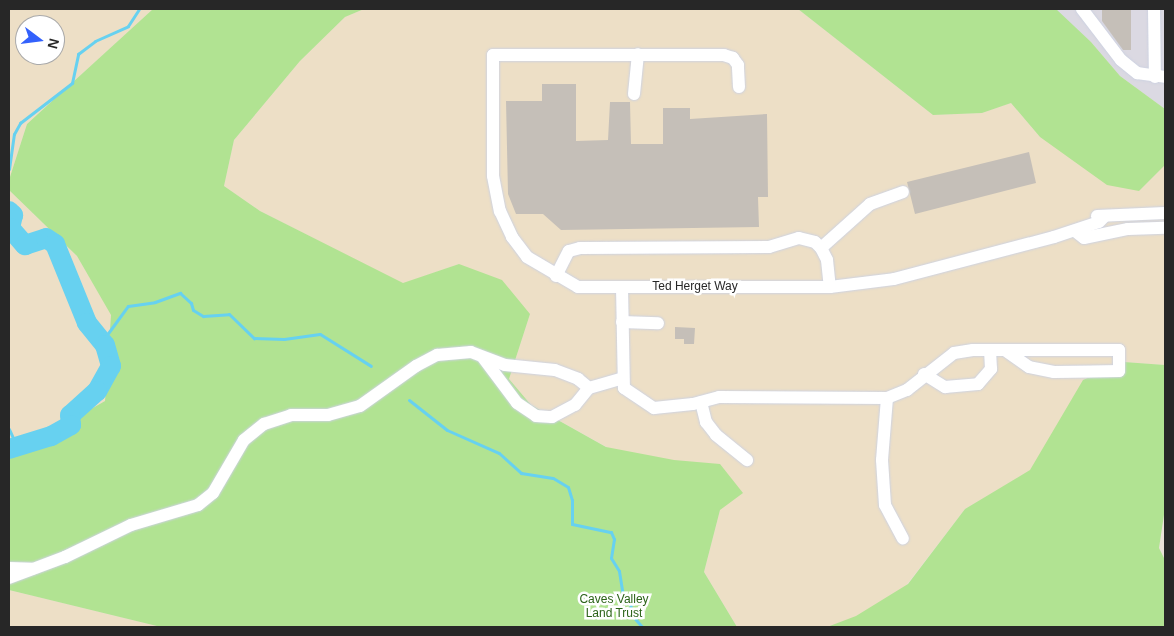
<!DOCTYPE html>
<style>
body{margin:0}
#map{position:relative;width:1174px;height:636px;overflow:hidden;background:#eae2d8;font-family:Arial,sans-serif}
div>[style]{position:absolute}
.industrial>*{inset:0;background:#dbd9e2}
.education>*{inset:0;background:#eddfc6}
.green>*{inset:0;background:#b1e392}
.stream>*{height:3px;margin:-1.5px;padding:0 1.5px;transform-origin:1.5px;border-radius:1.5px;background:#67d1f0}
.river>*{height:20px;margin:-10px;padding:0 10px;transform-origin:10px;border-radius:10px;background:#67d1f0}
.building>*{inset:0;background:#c5bfb8}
.roads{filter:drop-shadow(0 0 1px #cdd2e1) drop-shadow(0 0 1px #cdd2e1)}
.minor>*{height:12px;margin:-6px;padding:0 6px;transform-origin:6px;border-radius:6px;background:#fff}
span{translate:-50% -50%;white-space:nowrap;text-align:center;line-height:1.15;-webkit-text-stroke:5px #fff;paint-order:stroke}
.street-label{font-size:12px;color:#272727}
.park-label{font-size:12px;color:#2b6318}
.frame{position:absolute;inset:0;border:10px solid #272727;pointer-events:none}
.north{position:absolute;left:15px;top:15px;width:50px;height:50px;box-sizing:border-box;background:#fff;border:1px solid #a9a9a9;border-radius:50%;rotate:105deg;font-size:14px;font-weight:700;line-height:20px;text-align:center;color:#272727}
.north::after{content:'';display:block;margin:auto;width:18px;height:22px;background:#3361fc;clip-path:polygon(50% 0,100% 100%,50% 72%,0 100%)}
</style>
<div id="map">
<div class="industrial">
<div style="clip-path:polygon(1054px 9px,1165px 9px,1165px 109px,1120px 76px,1091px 42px)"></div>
</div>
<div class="education">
<div style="clip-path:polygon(evenodd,9px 9px,153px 9px,27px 124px,9px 180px,9px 9px,25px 25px,55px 25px,55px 55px,25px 55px,25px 25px)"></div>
<div style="clip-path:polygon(364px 9px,798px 9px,933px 115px,982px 113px,1011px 103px,1040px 137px,1139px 191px,1165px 165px,1165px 365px,1124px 362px,1036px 467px,965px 509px,891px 605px,827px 627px,737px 627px,704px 572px,720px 510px,531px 405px,509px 379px,530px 314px,459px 264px,403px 284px,260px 211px,224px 186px,234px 140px,300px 61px,345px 17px)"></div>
<div style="clip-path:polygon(9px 190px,77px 256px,111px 314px,105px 401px,9px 456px)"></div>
<div style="clip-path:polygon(9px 590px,161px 627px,9px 627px)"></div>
</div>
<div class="green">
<div style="clip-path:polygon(153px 9px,364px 9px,345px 17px,300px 61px,234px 140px,224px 186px,260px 211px,403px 283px,459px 264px,502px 280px,530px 314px,509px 379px,531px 405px,606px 447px,674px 460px,720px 464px,743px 493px,720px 510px,704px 572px,737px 627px,161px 627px,9px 590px,9px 456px,105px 401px,111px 315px,77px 256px,9px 190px,9px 180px,27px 124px)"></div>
<div style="clip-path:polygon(798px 9px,1056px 9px,1091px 42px,1120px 76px,1165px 109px,1165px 165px,1139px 191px,1107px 185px,1040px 137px,1011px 103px,982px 113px,933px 115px)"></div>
<div style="clip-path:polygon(1124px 362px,1165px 365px,1165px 508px,1159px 548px,1165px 560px,1165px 627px,827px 627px,856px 616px,908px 584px,965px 509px,1030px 470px,1083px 380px)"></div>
</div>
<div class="stream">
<div style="left:9px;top:169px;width:35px;rotate:-82deg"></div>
<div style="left:14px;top:134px;width:13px;rotate:-61deg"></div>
<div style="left:20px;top:123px;width:66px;rotate:-37.6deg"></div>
<div style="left:72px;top:83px;width:30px;rotate:-78deg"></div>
<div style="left:78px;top:54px;width:21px;rotate:-37deg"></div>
<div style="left:95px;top:41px;width:36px;rotate:-24deg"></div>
<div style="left:128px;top:26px;width:20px;rotate:-57deg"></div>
<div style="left:94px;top:335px;width:12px;rotate:5deg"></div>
<div style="left:106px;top:336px;width:37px;rotate:-54deg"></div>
<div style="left:128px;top:306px;width:27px;rotate:-8deg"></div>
<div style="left:155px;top:302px;width:27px;rotate:-20deg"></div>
<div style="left:180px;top:293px;width:15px;rotate:42deg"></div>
<div style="left:191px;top:303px;width:7px;rotate:74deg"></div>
<div style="left:193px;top:310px;width:12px;rotate:31deg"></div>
<div style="left:203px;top:316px;width:26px;rotate:-4deg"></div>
<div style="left:229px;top:314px;width:35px;rotate:44deg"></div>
<div style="left:254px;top:338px;width:30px;rotate:2deg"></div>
<div style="left:284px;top:339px;width:36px;rotate:-8deg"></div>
<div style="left:320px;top:334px;width:60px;rotate:32.1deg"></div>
<div style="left:409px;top:400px;width:48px;rotate:38.3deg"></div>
<div style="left:447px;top:430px;width:57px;rotate:23.9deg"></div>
<div style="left:499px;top:453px;width:30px;rotate:42deg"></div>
<div style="left:521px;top:473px;width:32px;rotate:9deg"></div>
<div style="left:553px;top:478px;width:17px;rotate:31deg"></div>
<div style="left:568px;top:487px;width:14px;rotate:73deg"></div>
<div style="left:572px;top:500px;width:24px;rotate:90deg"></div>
<div style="left:572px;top:524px;width:40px;rotate:12deg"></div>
<div style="left:611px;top:532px;width:8px;rotate:67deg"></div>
<div style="left:614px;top:539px;width:19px;rotate:99deg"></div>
<div style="left:611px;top:558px;width:15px;rotate:58deg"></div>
<div style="left:619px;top:571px;width:25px;rotate:81deg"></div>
<div style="left:623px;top:596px;width:10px;rotate:37deg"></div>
<div style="left:631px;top:602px;width:11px;rotate:95deg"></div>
<div style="left:630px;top:613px;width:18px;rotate:49deg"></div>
<div style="left:9px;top:429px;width:12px;rotate:66deg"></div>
<div style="left:14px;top:440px;width:7px;rotate:106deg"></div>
</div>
<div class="river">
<div style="left:9px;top:211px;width:6px;rotate:45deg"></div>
<div style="left:13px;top:215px;width:13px;rotate:103deg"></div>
<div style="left:10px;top:228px;width:23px;rotate:49deg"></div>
<div style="left:25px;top:245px;width:22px;rotate:-18deg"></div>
<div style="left:46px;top:238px;width:11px;rotate:34deg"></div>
<div style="left:55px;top:244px;width:85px;rotate:67.9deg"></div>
<div style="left:87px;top:323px;width:28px;rotate:51deg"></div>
<div style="left:105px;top:345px;width:22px;rotate:74deg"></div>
<div style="left:111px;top:366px;width:29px;rotate:119deg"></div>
<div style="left:97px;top:391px;width:36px;rotate:138deg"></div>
<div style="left:70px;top:415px;width:10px;rotate:84deg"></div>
<div style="left:71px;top:425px;width:23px;rotate:151deg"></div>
<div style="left:51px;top:436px;width:44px;rotate:162.8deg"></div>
</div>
<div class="building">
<div style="clip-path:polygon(1102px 9px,1131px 9px,1131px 50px,1123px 50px,1102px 21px)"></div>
<div style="clip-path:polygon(542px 84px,576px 84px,576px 141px,608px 140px,610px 102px,630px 102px,631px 144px,663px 144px,663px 108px,690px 108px,690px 119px,767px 114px,768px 197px,758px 197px,759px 227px,561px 230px,543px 214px,516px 214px,508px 194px,506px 101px,542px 101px)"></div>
<div style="clip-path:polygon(1029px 152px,1036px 183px,915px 214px,907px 182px)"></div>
<div style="clip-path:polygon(675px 327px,695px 328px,694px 344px,684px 344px,684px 339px,675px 339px)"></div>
</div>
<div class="roads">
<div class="minor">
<div style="left:1082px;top:9px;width:64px;rotate:52.6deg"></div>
<div style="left:1121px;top:60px;width:21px;rotate:39deg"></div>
<div style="left:1137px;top:73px;width:28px;rotate:8deg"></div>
<div style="left:1154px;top:9px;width:68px;rotate:89.2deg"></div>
<div style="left:739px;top:87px;width:22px;rotate:-93deg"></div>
<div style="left:738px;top:65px;width:9px;rotate:-126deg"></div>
<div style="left:733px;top:58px;width:9px;rotate:-162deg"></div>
<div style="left:724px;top:55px;width:231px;rotate:180deg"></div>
<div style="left:493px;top:55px;width:121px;rotate:90deg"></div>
<div style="left:493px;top:176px;width:36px;rotate:79deg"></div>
<div style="left:500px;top:211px;width:29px;rotate:65deg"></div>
<div style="left:512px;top:237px;width:25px;rotate:53deg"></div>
<div style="left:527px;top:257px;width:59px;rotate:30.5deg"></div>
<div style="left:578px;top:287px;width:252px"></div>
<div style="left:830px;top:287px;width:64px;rotate:-7.1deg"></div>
<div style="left:894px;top:279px;width:165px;rotate:-14.7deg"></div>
<div style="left:1054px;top:237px;width:47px;rotate:-18.4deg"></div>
<div style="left:1099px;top:222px;width:8px;rotate:-45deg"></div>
<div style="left:634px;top:94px;width:40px;rotate:-84.3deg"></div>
<div style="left:1097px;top:216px;width:68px;rotate:-2.5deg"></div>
<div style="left:1075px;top:231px;width:11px;rotate:38deg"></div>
<div style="left:1084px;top:238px;width:45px;rotate:-11.6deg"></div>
<div style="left:1128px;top:229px;width:37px;rotate:-2deg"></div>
<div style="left:821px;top:248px;width:66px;rotate:-41.9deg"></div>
<div style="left:870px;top:204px;width:35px;rotate:-20deg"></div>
<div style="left:556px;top:276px;width:28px;rotate:-63deg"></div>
<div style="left:569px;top:251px;width:11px;rotate:-15deg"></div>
<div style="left:580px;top:248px;width:189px;rotate:-0.3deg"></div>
<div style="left:769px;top:247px;width:31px;rotate:-17deg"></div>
<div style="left:799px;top:238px;width:16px;rotate:14deg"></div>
<div style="left:815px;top:242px;width:8px;rotate:45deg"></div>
<div style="left:821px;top:248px;width:13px;rotate:63deg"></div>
<div style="left:827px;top:260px;width:27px;rotate:84deg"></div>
<div style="left:622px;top:287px;width:101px;rotate:88.9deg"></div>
<div style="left:624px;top:388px;width:36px;rotate:34deg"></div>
<div style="left:654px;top:408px;width:39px;rotate:-6deg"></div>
<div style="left:693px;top:404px;width:27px;rotate:-15deg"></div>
<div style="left:719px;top:397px;width:168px;rotate:0.3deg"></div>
<div style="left:887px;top:398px;width:22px;rotate:-22deg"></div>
<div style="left:907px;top:390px;width:60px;rotate:-38.2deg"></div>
<div style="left:954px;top:353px;width:19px;rotate:-9deg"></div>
<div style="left:973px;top:350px;width:146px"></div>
<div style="left:1119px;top:350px;width:21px;rotate:90deg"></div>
<div style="left:1119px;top:371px;width:65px;rotate:179.1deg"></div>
<div style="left:1054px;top:372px;width:25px;rotate:-169deg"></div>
<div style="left:1029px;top:367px;width:29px;rotate:-145deg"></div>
<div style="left:622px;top:322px;width:36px;rotate:2deg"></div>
<div style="left:484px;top:359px;width:55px;rotate:53.1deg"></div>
<div style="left:517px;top:403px;width:23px;rotate:34deg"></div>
<div style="left:536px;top:416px;width:16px;rotate:4deg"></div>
<div style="left:552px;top:417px;width:26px;rotate:-28deg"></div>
<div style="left:575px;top:405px;width:22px;rotate:-51deg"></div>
<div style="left:589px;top:388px;width:35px;rotate:-16deg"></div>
<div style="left:924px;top:374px;width:25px;rotate:32deg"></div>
<div style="left:945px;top:387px;width:33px;rotate:-5deg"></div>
<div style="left:978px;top:384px;width:20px;rotate:-49deg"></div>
<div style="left:991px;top:369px;width:19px;rotate:-93deg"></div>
<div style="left:887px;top:398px;width:62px;rotate:94.6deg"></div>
<div style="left:882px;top:460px;width:45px;rotate:86.2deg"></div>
<div style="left:885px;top:505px;width:38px;rotate:62deg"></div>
<div style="left:701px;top:402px;width:21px;rotate:76deg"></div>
<div style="left:706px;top:422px;width:16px;rotate:52deg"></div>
<div style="left:716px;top:435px;width:40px;rotate:39deg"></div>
<div style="left:9px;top:568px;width:23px;rotate:2deg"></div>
<div style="left:9px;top:578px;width:60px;rotate:-20.6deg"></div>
<div style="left:65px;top:557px;width:73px;rotate:-25.9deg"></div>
<div style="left:131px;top:525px;width:70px;rotate:-16.6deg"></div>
<div style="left:198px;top:505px;width:19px;rotate:-39deg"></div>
<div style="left:213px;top:493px;width:61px;rotate:-59.7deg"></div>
<div style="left:244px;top:440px;width:26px;rotate:-39deg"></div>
<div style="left:264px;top:424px;width:28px;rotate:-18deg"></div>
<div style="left:291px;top:415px;width:37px"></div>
<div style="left:328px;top:415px;width:33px;rotate:-16deg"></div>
<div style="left:360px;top:406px;width:69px;rotate:-35.5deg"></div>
<div style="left:416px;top:366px;width:24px;rotate:-28deg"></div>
<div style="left:437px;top:355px;width:34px;rotate:-5deg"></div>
<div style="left:471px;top:352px;width:36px;rotate:21deg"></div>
<div style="left:505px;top:365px;width:50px;rotate:5.7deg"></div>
<div style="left:555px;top:370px;width:25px;rotate:21deg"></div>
<div style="left:578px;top:379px;width:14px;rotate:39deg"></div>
</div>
</div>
<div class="street-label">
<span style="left:695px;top:287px">Ted Herget Way</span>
</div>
<div class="park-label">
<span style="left:614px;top:607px">Caves Valley<br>Land Trust</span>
</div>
<div class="frame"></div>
<div class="north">N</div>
</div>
